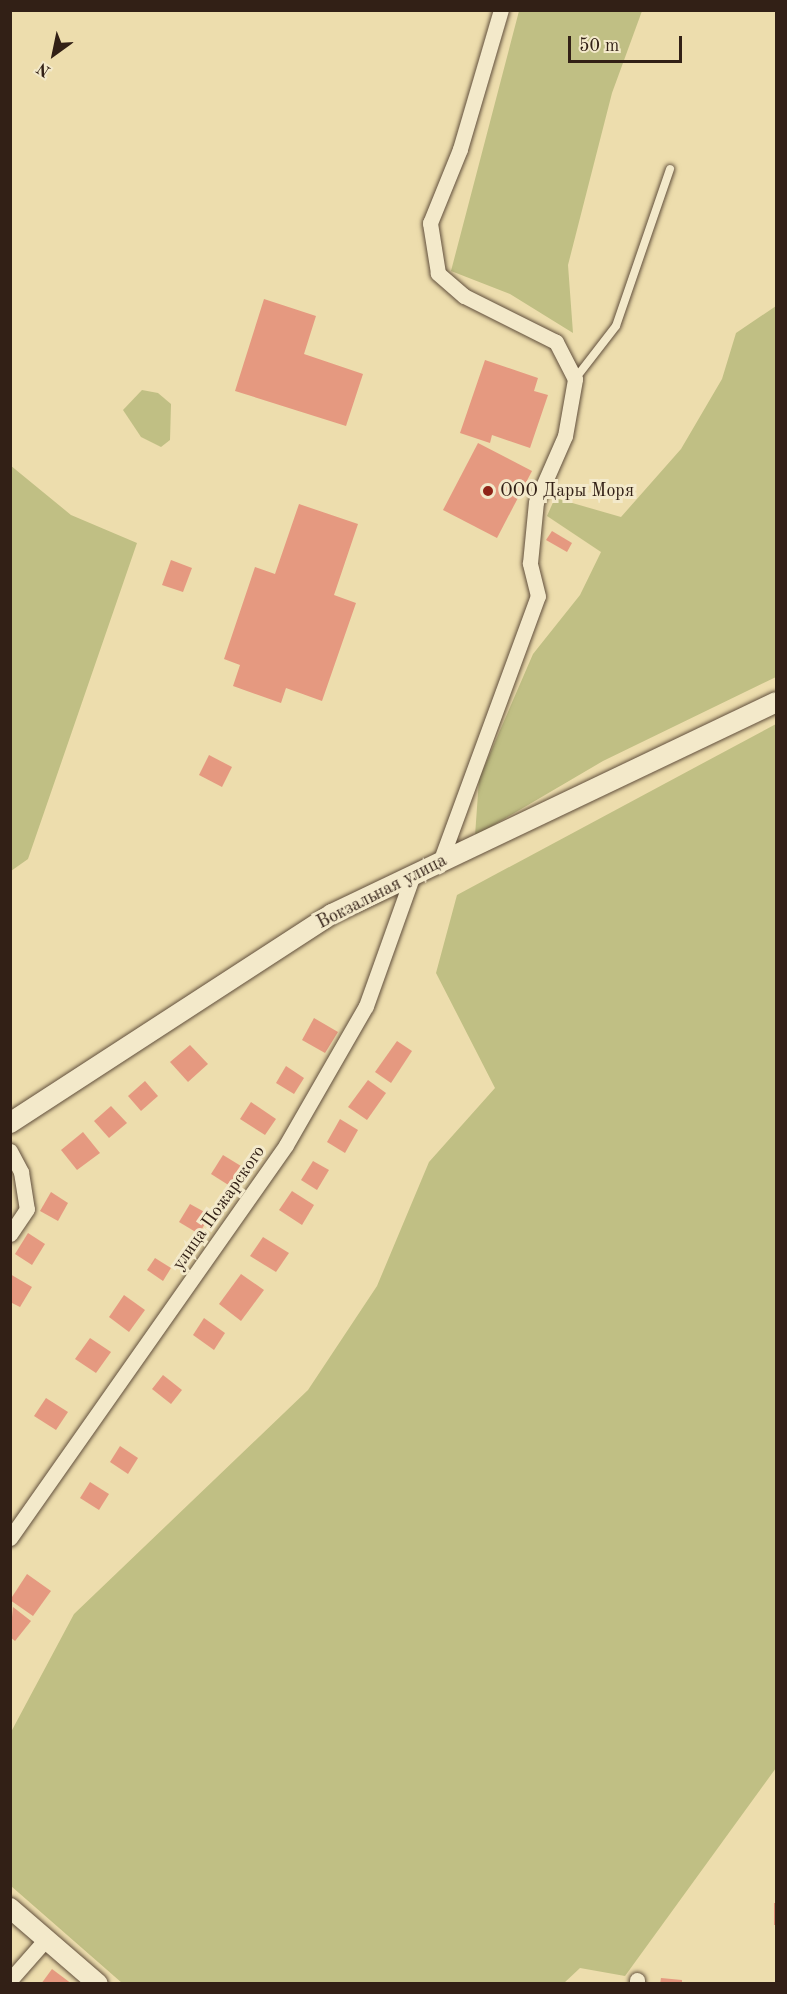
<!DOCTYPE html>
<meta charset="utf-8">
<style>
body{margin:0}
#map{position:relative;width:787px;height:1994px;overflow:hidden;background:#edddad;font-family:"Old Standard TT",serif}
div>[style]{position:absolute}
.green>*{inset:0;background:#c0bf84}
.building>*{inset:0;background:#e59980}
.roads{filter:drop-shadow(0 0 2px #614f3c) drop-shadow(0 0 2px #614f3c)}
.service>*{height:8px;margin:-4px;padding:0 4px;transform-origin:4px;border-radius:4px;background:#f3e9ca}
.minor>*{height:15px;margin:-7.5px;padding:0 7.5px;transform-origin:7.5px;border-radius:7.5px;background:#f3e9ca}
.tertiary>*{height:20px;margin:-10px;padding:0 10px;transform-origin:10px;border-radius:10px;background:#f3e9ca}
.dots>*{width:16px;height:16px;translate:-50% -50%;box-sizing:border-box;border:3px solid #f3e9ca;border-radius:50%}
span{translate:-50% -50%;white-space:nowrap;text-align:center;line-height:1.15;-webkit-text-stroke:6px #f3e9ca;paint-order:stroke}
.poi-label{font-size:18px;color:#322016}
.left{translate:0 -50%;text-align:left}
.street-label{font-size:18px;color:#322016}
.frame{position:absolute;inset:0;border:12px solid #322016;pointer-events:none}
.north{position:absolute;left:24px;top:24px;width:60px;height:60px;-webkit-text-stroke:4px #f3e9ca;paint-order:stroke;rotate:213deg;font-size:16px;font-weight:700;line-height:24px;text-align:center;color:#322016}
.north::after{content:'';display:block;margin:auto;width:21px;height:27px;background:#322016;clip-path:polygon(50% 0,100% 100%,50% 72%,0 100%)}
.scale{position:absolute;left:568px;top:36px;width:114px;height:27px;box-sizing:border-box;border:3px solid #322016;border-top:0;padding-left:8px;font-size:18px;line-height:21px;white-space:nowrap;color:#322016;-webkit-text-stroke:4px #f3e9ca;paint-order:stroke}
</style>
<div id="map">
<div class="green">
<div style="clip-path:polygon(519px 11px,642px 11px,612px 93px,568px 265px,573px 333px,510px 294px,451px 271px)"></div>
<div style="clip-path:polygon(776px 306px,776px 677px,603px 761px,475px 836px,479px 779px,533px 654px,580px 595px,601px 552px,547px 516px,555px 498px,621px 517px,681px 449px,722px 379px,736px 333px)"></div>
<div style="clip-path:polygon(142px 390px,158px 393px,171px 404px,170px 440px,161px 447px,141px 437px,123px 410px)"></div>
<div style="clip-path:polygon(10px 465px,71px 515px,137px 543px,28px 859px,11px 871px)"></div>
<div style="clip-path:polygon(776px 724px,776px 1768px,625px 1976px,580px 1968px,563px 1984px,122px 1983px,11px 1886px,11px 1732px,74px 1614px,308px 1390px,377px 1286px,429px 1162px,495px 1088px,436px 973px,457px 895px)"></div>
</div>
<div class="building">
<div style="clip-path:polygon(264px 299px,316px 316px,304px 354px,363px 374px,346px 426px,235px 391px)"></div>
<div style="clip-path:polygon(485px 360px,538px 378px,534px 391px,548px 395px,530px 448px,492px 435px,490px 443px,460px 433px)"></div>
<div style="clip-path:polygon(478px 443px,532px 471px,497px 538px,443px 510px)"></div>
<div style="clip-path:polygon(299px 504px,358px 524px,334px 595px,356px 603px,322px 701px,286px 688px,281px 703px,233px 686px,240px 665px,224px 659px,255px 567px,275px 574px)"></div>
<div style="clip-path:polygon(552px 531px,572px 543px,567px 552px,546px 540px)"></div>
<div style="clip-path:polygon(171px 560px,192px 568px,183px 592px,162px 585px)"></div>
<div style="clip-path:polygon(209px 755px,232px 767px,222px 787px,199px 775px)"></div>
<div style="clip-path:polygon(314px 1018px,338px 1032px,325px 1053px,302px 1040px)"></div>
<div style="clip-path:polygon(397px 1041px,412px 1051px,391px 1083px,375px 1072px)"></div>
<div style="clip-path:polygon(190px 1045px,208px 1064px,188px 1082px,170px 1062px)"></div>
<div style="clip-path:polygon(286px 1066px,304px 1078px,294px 1094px,276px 1083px)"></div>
<div style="clip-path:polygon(368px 1080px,386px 1093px,367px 1120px,348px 1107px)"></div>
<div style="clip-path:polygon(145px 1081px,158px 1096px,141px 1111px,128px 1096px)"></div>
<div style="clip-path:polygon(251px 1102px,276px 1119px,265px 1135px,240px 1119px)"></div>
<div style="clip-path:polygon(111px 1106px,127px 1123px,109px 1138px,94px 1121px)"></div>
<div style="clip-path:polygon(340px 1119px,358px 1130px,345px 1153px,327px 1142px)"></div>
<div style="clip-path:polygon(83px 1132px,100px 1153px,77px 1170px,61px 1150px)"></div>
<div style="clip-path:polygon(223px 1155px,241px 1166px,230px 1186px,211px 1174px)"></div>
<div style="clip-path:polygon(313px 1161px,329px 1170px,317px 1190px,301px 1180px)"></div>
<div style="clip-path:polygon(292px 1191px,314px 1205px,302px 1225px,279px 1210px)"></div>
<div style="clip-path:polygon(51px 1192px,68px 1203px,58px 1221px,40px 1211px)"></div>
<div style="clip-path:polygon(190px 1204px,210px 1215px,199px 1234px,179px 1222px)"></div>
<div style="clip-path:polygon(28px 1233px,45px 1244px,32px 1265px,15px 1254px)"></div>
<div style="clip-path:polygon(263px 1237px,289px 1253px,276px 1272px,250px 1256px)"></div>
<div style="clip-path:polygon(155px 1258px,171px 1268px,163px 1281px,147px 1270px)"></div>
<div style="clip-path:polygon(10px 1274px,32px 1287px,20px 1307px,10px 1302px)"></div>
<div style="clip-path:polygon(241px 1274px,264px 1290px,241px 1321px,219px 1304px)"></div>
<div style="clip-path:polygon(124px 1295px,145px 1310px,129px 1332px,109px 1317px)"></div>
<div style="clip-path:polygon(204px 1318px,225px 1333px,214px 1350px,193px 1335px)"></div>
<div style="clip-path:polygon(90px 1338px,111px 1352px,96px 1373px,75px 1359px)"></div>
<div style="clip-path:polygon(163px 1375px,182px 1390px,171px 1404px,152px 1389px)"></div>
<div style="clip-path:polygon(46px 1398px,68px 1412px,56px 1430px,34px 1416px)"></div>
<div style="clip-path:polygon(120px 1446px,138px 1458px,128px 1474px,110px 1462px)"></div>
<div style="clip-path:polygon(90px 1482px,109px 1494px,99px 1510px,80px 1498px)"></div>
<div style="clip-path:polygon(27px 1574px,51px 1591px,33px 1616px,10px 1600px)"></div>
<div style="clip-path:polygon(13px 1607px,31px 1621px,15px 1641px,10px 1637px)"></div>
<div style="clip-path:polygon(774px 1903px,776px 1903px,776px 1925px,774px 1925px)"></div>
<div style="clip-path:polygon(52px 1969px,72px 1984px,41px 1984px)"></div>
<div style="clip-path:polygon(661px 1978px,682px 1980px,682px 1984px,660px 1984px)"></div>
</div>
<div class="roads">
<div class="service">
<div style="left:575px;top:379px;width:67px;rotate:-52.3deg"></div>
<div style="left:616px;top:326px;width:166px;rotate:-71deg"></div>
</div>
<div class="minor">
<div style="left:440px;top:862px;width:283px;rotate:-69.8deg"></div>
<div style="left:538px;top:596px;width:34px;rotate:-104deg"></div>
<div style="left:530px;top:563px;width:61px;rotate:-84.4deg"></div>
<div style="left:536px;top:502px;width:72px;rotate:-66.3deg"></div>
<div style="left:565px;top:436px;width:58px;rotate:-80deg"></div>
<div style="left:575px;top:379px;width:42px;rotate:-117.2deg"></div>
<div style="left:556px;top:342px;width:103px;rotate:-153.4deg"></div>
<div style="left:464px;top:296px;width:35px;rotate:-139deg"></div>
<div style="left:438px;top:273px;width:51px;rotate:-99.1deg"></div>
<div style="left:430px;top:223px;width:80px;rotate:-67.9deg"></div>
<div style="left:460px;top:149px;width:145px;rotate:-73.6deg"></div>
<div style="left:10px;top:1151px;width:24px;rotate:62deg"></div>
<div style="left:21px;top:1172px;width:37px;rotate:81deg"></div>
<div style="left:27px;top:1209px;width:30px;rotate:124deg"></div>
<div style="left:10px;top:1538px;width:480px;rotate:-54.9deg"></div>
<div style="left:286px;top:1145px;width:160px;rotate:-60.1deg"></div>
<div style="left:366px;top:1006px;width:139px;rotate:-70.3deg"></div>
<div style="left:10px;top:1980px;width:55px;rotate:-48.7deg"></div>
<div style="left:637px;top:1984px;width:4px;rotate:-90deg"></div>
</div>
<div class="tertiary">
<div style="left:10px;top:1123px;width:384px;rotate:-33deg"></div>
<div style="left:332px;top:914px;width:492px;rotate:-25.5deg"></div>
<div style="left:10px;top:1908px;width:116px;rotate:40.8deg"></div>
</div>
</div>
<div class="dots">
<div style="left:488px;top:491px;background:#8f2418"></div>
</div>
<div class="poi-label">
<span class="left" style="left:500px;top:491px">ООО Дары Моря</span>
</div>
<div class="street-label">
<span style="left:382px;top:892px;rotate:-27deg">Вокзальная улица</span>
<span style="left:219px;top:1208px;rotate:-55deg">улица Пожарского</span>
</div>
<div class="frame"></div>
<div class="north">N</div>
<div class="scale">50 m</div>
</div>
